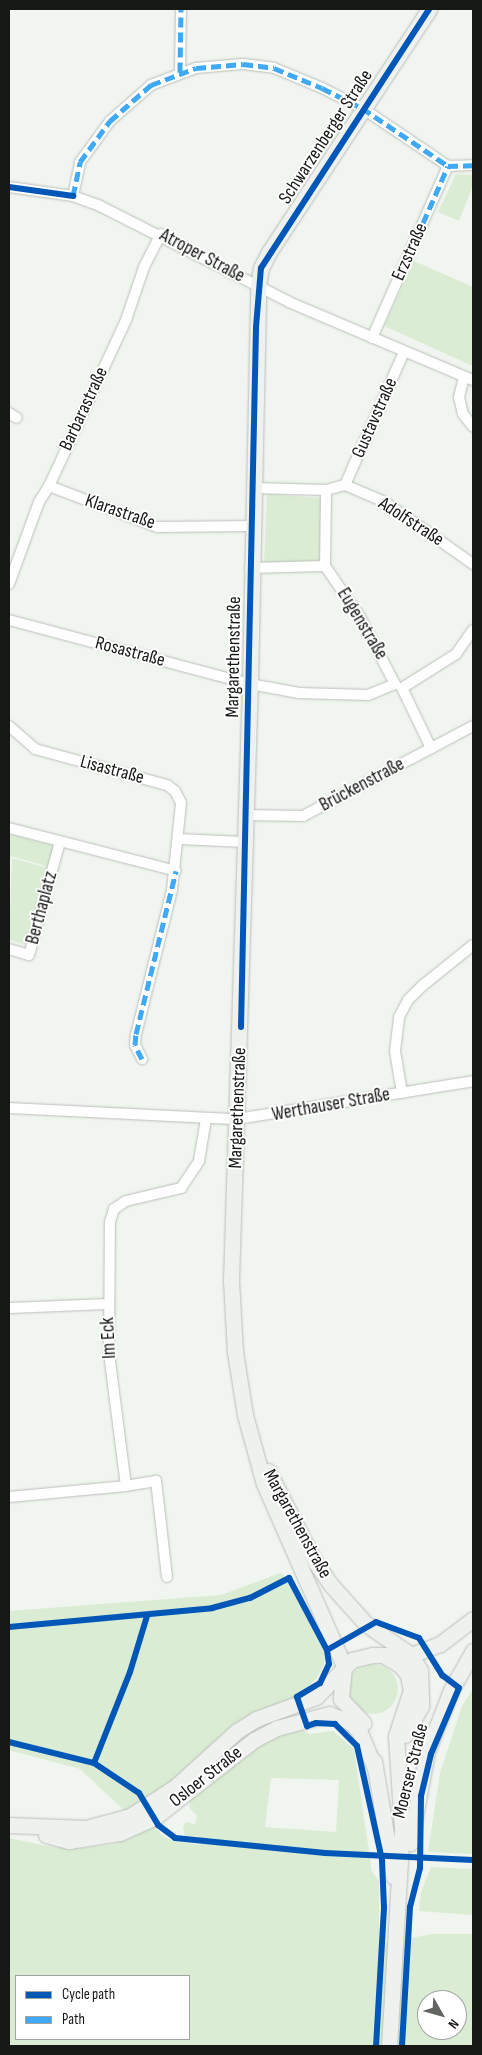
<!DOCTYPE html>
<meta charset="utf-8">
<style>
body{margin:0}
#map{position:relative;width:482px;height:2055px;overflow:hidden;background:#f0f5ef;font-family:"Sofia Sans Condensed",sans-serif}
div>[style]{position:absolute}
.green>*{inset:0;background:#daedd4}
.round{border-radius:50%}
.roads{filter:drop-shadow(0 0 1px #bbbeba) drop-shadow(0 0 1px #bbbeba)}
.street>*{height:10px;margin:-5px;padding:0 5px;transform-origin:5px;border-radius:5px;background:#fdfefd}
.secondary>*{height:15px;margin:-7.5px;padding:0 7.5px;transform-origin:7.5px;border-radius:7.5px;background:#eef1ee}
.quiet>*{height:5px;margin-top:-2.5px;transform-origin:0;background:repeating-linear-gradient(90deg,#3fa9f5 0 10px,transparent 0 15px)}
.cycleway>*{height:6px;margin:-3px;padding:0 3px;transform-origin:3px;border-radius:3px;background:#0057b8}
span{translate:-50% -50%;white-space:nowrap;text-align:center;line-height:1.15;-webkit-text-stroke:4px #fff;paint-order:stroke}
.street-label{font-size:19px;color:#151814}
.frame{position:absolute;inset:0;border:10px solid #151814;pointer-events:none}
.legend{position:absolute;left:15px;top:1975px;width:175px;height:65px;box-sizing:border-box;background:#fff;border:1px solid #a1a3a1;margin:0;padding:6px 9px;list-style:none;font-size:15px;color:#151814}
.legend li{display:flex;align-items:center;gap:10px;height:25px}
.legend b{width:25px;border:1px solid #a1a3a1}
.north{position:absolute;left:417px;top:1990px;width:50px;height:50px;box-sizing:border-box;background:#fff;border:1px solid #a1a3a1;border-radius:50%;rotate:128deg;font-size:14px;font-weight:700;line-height:20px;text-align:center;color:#151814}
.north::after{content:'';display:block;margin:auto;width:18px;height:22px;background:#626561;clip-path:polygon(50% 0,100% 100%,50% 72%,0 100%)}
</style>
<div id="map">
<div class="green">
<div style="clip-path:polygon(456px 174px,473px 175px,473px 185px,459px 221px,438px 212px)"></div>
<div style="clip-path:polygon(414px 261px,473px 287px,473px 366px,384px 326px)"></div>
<div style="clip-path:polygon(267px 494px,321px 498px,320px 561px,264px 563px)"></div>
<div style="clip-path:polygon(9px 834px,55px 846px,49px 867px,11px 856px,9px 864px)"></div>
<div style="clip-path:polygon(12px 858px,48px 868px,27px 945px,9px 940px)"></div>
<div style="clip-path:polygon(280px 1573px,286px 1577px,325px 1649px,324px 1665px,317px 1678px,295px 1699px,172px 1785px,127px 1813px,80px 1769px,9px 1750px,9px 1611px,221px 1595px)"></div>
<div class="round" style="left:348px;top:1664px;width:50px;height:50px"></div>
<div style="clip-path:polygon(473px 1689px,473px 1854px,428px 1852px,440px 1773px,462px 1706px)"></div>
<div style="clip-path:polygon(evenodd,295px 1726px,310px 1734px,333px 1731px,354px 1749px,372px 1872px,379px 1881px,379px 1944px,432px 1934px,473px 1934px,473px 2046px,9px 2046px,9px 1838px,52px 1847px,83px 1848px,115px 1844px,153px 1825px,162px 1835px,173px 1841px,201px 1845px,199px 1837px,185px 1836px,183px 1827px,186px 1822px,195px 1824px,197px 1815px,190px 1809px,189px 1796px,258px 1743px,295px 1726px,271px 1778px,339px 1780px,336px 1832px,265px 1827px,271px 1778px,295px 1726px,16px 1976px,189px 1976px,189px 2039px,16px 2039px,16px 1976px,295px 1726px,427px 2000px,457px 2000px,457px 2030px,427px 2030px,427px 2000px)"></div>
<div style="clip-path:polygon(431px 1867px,473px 1869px,473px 1915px,419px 1911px,421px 1892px)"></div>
</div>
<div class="roads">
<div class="street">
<div style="left:180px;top:72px;width:63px;rotate:-89.1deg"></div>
<div style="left:9px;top:187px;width:65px;rotate:8deg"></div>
<div style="left:73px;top:196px;width:27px;rotate:20deg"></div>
<div style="left:98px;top:205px;width:214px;rotate:26.9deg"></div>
<div style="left:289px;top:302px;width:200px;rotate:23deg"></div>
<div style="left:73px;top:196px;width:35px;rotate:-78deg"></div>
<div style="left:80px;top:162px;width:51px;rotate:-53.8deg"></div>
<div style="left:110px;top:121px;width:55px;rotate:-41.3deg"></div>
<div style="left:151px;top:85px;width:48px;rotate:-20.7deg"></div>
<div style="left:196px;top:68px;width:47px;rotate:-4.9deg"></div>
<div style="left:243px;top:64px;width:31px;rotate:7deg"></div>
<div style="left:274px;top:68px;width:52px;rotate:22.6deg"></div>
<div style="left:322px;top:88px;width:45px;rotate:26.6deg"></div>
<div style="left:362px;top:108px;width:104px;rotate:34deg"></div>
<div style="left:448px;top:166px;width:25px;rotate:-2deg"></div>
<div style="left:372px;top:338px;width:188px;rotate:-66.2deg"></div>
<div style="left:464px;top:377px;width:21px;rotate:104deg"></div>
<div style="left:459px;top:397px;width:17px;rotate:77deg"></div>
<div style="left:463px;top:414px;width:16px;rotate:52deg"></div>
<div style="left:9px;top:413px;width:9px;rotate:32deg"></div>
<div style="left:345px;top:485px;width:43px;rotate:23deg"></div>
<div style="left:385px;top:502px;width:108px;rotate:35.2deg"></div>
<div style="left:345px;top:485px;width:145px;rotate:-66.1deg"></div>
<div style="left:49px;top:486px;width:116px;rotate:20.8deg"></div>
<div style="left:157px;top:527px;width:95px;rotate:-0.6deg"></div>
<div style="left:254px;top:488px;width:72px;rotate:1.6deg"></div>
<div style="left:326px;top:490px;width:20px;rotate:-15deg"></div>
<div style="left:325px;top:566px;width:62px;rotate:55.5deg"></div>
<div style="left:360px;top:617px;width:76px;rotate:62.4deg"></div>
<div style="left:250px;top:568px;width:75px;rotate:-1.5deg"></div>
<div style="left:325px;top:566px;width:76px;rotate:-89.2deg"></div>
<div style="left:9px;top:584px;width:87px;rotate:-69.9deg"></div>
<div style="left:39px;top:502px;width:19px;rotate:-58deg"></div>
<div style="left:49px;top:486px;width:183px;rotate:-65.1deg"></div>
<div style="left:126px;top:320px;width:56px;rotate:-71.2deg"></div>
<div style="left:144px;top:267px;width:37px;rotate:-63deg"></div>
<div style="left:9px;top:620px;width:249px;rotate:14.9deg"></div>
<div style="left:250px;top:684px;width:50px;rotate:10.4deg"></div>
<div style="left:299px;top:693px;width:69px;rotate:1.7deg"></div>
<div style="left:368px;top:695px;width:29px;rotate:-22deg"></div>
<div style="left:402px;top:688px;width:64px;rotate:-32.2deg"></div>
<div style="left:456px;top:654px;width:29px;rotate:-55deg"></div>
<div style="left:402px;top:688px;width:67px;rotate:64.2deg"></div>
<div style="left:9px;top:726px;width:35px;rotate:41deg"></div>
<div style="left:35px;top:749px;width:137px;rotate:15.3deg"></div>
<div style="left:167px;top:785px;width:10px;rotate:37deg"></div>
<div style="left:175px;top:791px;width:13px;rotate:63deg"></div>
<div style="left:181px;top:803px;width:87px;rotate:95.9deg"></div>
<div style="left:172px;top:890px;width:148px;rotate:104deg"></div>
<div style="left:136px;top:1034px;width:11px;rotate:95deg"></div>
<div style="left:135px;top:1045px;width:16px;rotate:63deg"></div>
<div style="left:244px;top:815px;width:59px;rotate:1deg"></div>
<div style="left:303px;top:816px;width:192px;rotate:-27.9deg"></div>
<div style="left:9px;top:828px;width:172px;rotate:14.4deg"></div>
<div style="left:179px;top:839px;width:65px;rotate:2.6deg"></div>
<div style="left:9px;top:949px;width:21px;rotate:17deg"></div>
<div style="left:29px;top:955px;width:117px;rotate:-74.7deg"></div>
<div style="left:402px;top:1093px;width:43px;rotate:-99.5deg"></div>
<div style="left:395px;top:1051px;width:34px;rotate:-83deg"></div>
<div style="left:399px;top:1017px;width:19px;rotate:-62deg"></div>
<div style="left:408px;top:1000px;width:20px;rotate:-45deg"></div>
<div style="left:422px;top:986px;width:65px;rotate:-38.8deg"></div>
<div style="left:9px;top:1108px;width:228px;rotate:2.8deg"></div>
<div style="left:237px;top:1119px;width:239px;rotate:-9.1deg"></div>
<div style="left:9px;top:1308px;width:99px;rotate:-2.3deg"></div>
<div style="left:9px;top:1497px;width:118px;rotate:-5.4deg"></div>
<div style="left:167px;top:1577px;width:97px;rotate:-96.5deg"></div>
<div style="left:156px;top:1481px;width:30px;rotate:171deg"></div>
<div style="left:126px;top:1486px;width:134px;rotate:-97.3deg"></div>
<div style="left:109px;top:1353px;width:131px;rotate:-89.6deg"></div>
<div style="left:110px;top:1222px;width:14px;rotate:-73deg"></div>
<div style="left:114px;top:1209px;width:14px;rotate:-34deg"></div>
<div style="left:126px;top:1201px;width:57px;rotate:-13.3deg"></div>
<div style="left:181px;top:1188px;width:32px;rotate:-56deg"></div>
<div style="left:199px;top:1161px;width:43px;rotate:-80.5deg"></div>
</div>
<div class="secondary">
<div style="left:268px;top:1471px;width:102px;rotate:62.7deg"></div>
<div style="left:315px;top:1562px;width:29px;rotate:55deg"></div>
<div style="left:332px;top:1586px;width:51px;rotate:48.2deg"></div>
<div style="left:366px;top:1624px;width:55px;rotate:34.6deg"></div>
<div style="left:411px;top:1655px;width:17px;rotate:59deg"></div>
<div style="left:420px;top:1670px;width:36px;rotate:88deg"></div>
<div style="left:421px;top:1706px;width:33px;rotate:119deg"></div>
<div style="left:385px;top:1656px;width:17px;rotate:31deg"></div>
<div style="left:400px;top:1665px;width:13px;rotate:51deg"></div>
<div style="left:408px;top:1675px;width:15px;rotate:79deg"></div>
<div style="left:411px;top:1690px;width:48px;rotate:108.1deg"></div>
<div style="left:396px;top:1736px;width:92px;rotate:86.3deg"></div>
<div style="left:402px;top:1828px;width:218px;rotate:93.4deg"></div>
<div style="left:344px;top:1666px;width:199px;rotate:-113.7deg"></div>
<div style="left:264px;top:1484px;width:72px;rotate:-105.4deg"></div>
<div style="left:245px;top:1415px;width:64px;rotate:-99deg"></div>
<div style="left:235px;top:1352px;width:71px;rotate:-93.2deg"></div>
<div style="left:231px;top:1281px;width:597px;rotate:-88.18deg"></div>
<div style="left:250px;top:684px;width:398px;rotate:-88.8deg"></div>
<div style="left:258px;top:286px;width:18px;rotate:-81deg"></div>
<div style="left:261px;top:268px;width:18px;rotate:-63deg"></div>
<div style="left:269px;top:252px;width:291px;rotate:-56.6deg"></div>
<div style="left:344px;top:1668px;width:31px;rotate:96deg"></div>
<div style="left:341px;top:1699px;width:33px;rotate:47deg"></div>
<div style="left:374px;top:1761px;width:117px;rotate:80.6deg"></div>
<div style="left:9px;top:1825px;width:77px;rotate:2.2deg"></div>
<div style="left:86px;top:1828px;width:46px;rotate:-15.3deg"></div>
<div style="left:130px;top:1816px;width:54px;rotate:-32.8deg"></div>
<div style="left:175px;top:1787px;width:84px;rotate:-42.1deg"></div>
<div style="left:237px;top:1731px;width:22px;rotate:-32deg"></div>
<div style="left:256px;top:1719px;width:64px;rotate:-20.1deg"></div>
<div style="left:316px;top:1697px;width:52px;rotate:-45.8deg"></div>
<div style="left:352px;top:1660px;width:21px;rotate:-14deg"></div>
<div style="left:372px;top:1655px;width:39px"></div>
<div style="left:411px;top:1655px;width:31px;rotate:-21deg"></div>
<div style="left:440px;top:1644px;width:41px;rotate:-37.1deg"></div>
<div style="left:46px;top:1835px;width:24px;rotate:15deg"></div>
<div style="left:69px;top:1841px;width:52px;rotate:-8.9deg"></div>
<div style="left:120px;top:1833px;width:37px;rotate:-24deg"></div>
<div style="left:154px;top:1818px;width:127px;rotate:-38deg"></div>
<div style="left:254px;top:1740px;width:26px;rotate:-28deg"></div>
<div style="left:277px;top:1728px;width:54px;rotate:-15.1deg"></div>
<div style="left:329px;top:1714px;width:25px;rotate:21deg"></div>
<div style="left:352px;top:1723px;width:13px;rotate:51deg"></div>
<div style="left:360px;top:1733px;width:39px;rotate:67deg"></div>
<div style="left:410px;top:1843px;width:93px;rotate:-79.4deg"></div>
<div style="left:427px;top:1752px;width:66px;rotate:-68.8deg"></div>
<div style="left:451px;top:1690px;width:45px;rotate:-60.6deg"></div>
</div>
</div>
<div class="quiet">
<div style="left:180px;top:72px;width:63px;rotate:-89.1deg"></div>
<div style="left:73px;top:196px;width:35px;rotate:-78deg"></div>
<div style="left:80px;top:162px;width:51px;rotate:-53.8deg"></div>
<div style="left:110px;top:121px;width:55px;rotate:-41.3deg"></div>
<div style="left:151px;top:85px;width:48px;rotate:-20.7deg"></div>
<div style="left:196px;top:68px;width:47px;rotate:-4.9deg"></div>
<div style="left:243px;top:64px;width:31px;rotate:7deg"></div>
<div style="left:274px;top:68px;width:52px;rotate:22.6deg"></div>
<div style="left:322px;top:88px;width:45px;rotate:26.6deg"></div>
<div style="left:362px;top:108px;width:104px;rotate:34deg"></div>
<div style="left:448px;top:166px;width:25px;rotate:-2deg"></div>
<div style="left:423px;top:223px;width:62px;rotate:-66.3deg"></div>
<div style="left:142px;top:1059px;width:16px;rotate:-117deg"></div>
<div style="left:135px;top:1045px;width:11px;rotate:-85deg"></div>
<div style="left:136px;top:1034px;width:168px;rotate:-76.2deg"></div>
</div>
<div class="cycleway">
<div style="left:9px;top:187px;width:65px;rotate:8deg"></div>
<div style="left:241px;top:1027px;width:700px;rotate:-88.77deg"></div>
<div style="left:256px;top:327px;width:59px;rotate:-85.2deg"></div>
<div style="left:261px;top:268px;width:309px;rotate:-57deg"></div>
<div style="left:9px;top:1627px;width:204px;rotate:-5.3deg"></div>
<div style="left:212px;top:1608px;width:39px;rotate:-15deg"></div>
<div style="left:250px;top:1598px;width:44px;rotate:-27.1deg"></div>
<div style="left:289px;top:1578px;width:81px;rotate:62.2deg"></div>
<div style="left:327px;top:1650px;width:14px;rotate:82deg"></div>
<div style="left:329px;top:1664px;width:21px;rotate:115deg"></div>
<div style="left:320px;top:1683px;width:27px;rotate:149deg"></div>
<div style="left:297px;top:1697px;width:31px;rotate:71deg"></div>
<div style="left:307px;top:1726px;width:9px;rotate:-18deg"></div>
<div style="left:316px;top:1723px;width:19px;rotate:3deg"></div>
<div style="left:335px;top:1724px;width:31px;rotate:45deg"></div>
<div style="left:357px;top:1746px;width:117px;rotate:77.6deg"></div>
<div style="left:382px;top:1860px;width:48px;rotate:87.6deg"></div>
<div style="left:384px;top:1908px;width:138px;rotate:93.3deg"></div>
<div style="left:327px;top:1650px;width:56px;rotate:-29.7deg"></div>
<div style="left:376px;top:1622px;width:46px;rotate:20.4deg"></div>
<div style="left:419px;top:1638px;width:44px;rotate:58.1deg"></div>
<div style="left:442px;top:1675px;width:21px;rotate:37deg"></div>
<div style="left:459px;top:1688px;width:72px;rotate:113deg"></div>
<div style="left:431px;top:1754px;width:43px;rotate:103.4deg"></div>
<div style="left:421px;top:1796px;width:72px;rotate:90.8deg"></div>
<div style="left:420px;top:1868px;width:40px;rotate:104.4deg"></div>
<div style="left:410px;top:1907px;width:139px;rotate:93.3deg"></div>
<div style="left:9px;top:1742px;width:88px;rotate:13.9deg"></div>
<div style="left:94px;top:1763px;width:54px;rotate:33.7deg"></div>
<div style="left:139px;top:1793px;width:37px;rotate:59deg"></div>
<div style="left:158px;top:1825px;width:21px;rotate:37deg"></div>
<div style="left:175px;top:1838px;width:151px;rotate:5.7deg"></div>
<div style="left:325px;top:1853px;width:148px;rotate:2.7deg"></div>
<div style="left:94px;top:1763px;width:98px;rotate:-68.4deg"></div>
<div style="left:130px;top:1672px;width:59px;rotate:-73.1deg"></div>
</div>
<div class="street-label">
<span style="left:326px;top:137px;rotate:-57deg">Schwarzenberger Straße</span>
<span style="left:410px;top:252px;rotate:-66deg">Erzstraße</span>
<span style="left:202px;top:256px;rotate:28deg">Atroper Straße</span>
<span style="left:84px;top:409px;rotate:-65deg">Barbarastraße</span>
<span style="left:375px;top:418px;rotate:-66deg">Gustavstraße</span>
<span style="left:120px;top:512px;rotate:19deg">Klarastraße</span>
<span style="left:411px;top:522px;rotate:33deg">Adolfstraße</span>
<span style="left:362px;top:624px;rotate:59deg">Eugenstraße</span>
<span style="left:130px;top:652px;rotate:15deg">Rosastraße</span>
<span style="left:234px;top:657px;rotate:-89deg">Margarethenstraße</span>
<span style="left:112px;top:770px;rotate:15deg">Lisastraße</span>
<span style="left:362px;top:785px;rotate:-28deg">Brückenstraße</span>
<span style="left:42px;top:908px;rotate:-75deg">Berthaplatz</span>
<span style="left:331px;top:1105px;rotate:-10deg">Werthauser Straße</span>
<span style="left:238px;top:1108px;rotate:-88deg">Margarethenstraße</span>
<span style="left:109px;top:1338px;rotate:-93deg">Im Eck</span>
<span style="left:297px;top:1524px;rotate:61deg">Margarethenstraße</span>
<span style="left:411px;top:1771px;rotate:-76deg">Moerser Straße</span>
<span style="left:206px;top:1777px;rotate:-38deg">Osloer Straße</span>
</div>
<div class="frame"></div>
<ul class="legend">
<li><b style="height:6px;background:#0057b8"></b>Cycle path</li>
<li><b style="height:6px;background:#3fa9f5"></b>Path</li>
</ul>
<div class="north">N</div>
</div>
